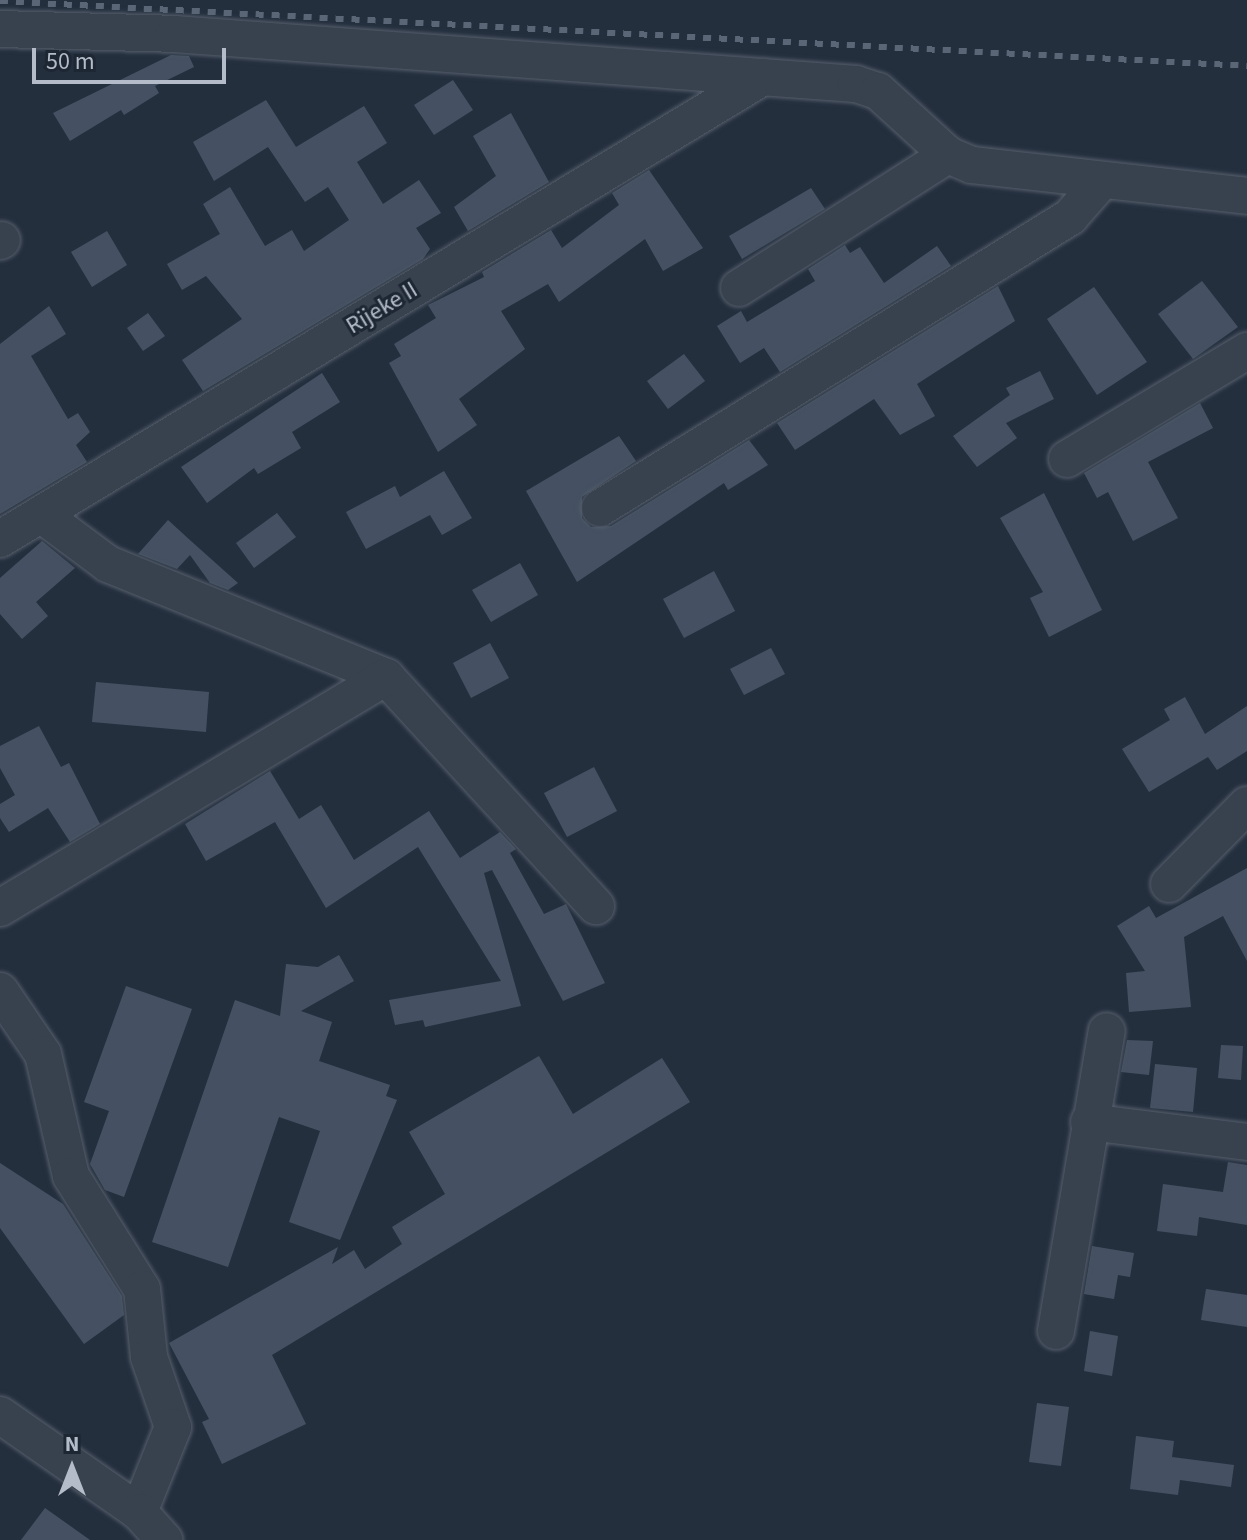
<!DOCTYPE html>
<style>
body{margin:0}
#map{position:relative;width:1247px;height:1540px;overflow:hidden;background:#242f3e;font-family:"Source Sans 3",sans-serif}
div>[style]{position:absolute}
.building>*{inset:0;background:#455162}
.roads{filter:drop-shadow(0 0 2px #565f6c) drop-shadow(0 0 2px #565f6c)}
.minor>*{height:36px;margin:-18px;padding:0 18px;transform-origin:18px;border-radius:18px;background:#38414e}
.rail>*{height:6px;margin-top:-3px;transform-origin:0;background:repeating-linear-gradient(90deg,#5a6575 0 8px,transparent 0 16px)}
span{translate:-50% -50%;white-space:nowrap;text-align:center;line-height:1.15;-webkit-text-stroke:6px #1d2633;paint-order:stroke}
.street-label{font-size:24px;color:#b4bcc9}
.north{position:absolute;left:32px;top:1428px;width:80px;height:80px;-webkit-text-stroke:6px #1d2633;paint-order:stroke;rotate:0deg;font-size:22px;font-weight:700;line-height:32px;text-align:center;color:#b4bcc9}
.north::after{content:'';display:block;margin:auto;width:28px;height:36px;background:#b4bcc9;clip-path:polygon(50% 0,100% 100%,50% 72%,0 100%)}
.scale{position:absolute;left:32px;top:48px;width:194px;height:36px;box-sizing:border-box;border:4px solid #b4bcc9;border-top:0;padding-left:10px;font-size:24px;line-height:28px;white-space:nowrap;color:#b4bcc9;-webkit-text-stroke:6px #1d2633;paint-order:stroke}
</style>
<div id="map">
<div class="building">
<div style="clip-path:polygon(171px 55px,189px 56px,194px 67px,155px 86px,159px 93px,124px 115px,121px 110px,70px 141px,53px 113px)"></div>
<div style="clip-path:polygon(453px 80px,473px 110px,434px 135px,414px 105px)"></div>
<div style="clip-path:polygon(266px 100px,296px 147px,364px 106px,387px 143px,357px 162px,383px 204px,419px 180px,441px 213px,416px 228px,430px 249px,423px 259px,203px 391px,182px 360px,242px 319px,206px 276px,182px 290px,167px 264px,220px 234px,203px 204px,230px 187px,265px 246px,292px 230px,304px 251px,349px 220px,328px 187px,305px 202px,268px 147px,214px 181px,193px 142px)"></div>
<div style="clip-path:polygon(511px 113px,549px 182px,468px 231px,454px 207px,496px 176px,473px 136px)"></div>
<div style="clip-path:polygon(649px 170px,703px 248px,663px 271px,645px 239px,559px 302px,548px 284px,501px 311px,525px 349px,459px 399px,477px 425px,438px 452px,389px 363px,401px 356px,394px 344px,436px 318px,428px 305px,484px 277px,482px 272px,551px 230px,562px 248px,619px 205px,612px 193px)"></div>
<div style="clip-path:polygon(811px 188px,825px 209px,742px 259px,729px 236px)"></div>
<div style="clip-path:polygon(107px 231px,127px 265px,92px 287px,71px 252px)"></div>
<div style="clip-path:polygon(845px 245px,850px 253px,860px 247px,884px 283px,937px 246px,951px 266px,780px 372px,764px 348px,740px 363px,717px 326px,741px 311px,747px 322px,815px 281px,808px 269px)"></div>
<div style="clip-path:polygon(1202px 281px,1238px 327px,1193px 359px,1158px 314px)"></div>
<div style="clip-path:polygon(998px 286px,1015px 321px,917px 384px,935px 416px,900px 435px,874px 399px,795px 450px,777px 423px)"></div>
<div style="clip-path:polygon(1094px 287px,1147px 362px,1097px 395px,1047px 319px)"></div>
<div style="clip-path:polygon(49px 306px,66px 334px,31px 356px,68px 419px,78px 413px,90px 432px,76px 445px,87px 462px,0 514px,0 344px)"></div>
<div style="clip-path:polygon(148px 313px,165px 336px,143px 351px,127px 328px)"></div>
<div style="clip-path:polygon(684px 354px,705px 381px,668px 409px,647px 381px)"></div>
<div style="clip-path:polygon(1040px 371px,1054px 399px,1006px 423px,1017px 438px,977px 467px,953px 436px,1010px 395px,1006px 388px)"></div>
<div style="clip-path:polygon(322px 373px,340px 402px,292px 432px,301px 448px,258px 474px,254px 468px,207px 503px,181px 467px)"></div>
<div style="clip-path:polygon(1200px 403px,1213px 428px,1148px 462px,1178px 518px,1133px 541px,1108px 492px,1097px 498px,1084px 473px)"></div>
<div style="clip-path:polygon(619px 436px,636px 461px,582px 497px,582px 518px,591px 527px,611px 526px,749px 440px,768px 465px,728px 490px,724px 483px,577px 582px,526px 491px)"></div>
<div style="clip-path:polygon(444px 471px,472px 518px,442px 535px,430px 515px,366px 549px,346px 512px,395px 486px,400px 497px)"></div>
<div style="clip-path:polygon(1044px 493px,1102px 610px,1049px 637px,1030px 598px,1043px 592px,1000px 518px)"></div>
<div style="clip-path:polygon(277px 513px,296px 537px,254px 568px,236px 543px)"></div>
<div style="clip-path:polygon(168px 520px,191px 541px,238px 583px,228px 590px,210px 583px,190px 555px,177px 569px,138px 554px)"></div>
<div style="clip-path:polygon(42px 541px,75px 568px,36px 602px,48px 616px,22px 639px,0 614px,0 578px)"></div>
<div style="clip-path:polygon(520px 563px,538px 595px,491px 622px,472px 590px)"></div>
<div style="clip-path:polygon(714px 571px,735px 611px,684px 638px,663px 599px)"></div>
<div style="clip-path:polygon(490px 643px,509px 678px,471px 698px,453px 663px)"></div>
<div style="clip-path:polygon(771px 648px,785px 674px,744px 695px,730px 669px)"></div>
<div style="clip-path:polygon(96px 682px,209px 692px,206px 732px,92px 722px)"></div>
<div style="clip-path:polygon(1185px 697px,1205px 734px,1247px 706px,1247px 751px,1217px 770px,1208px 757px,1149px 792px,1122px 749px,1170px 720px,1164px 709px)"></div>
<div style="clip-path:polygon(39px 726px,61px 767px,69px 763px,100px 824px,70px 842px,48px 808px,9px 832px,0 818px,0 804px,15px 795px,0 768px,0 746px)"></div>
<div style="clip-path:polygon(594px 767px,617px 811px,567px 837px,544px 793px)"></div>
<div style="clip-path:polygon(270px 771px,299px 819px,321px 805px,354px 860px,429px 811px,460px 858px,500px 832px,516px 849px,510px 853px,544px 914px,566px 904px,605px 983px,563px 1001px,492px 870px,484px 873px,521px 1006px,425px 1027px,423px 1020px,395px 1025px,389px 1000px,501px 981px,418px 847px,326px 908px,275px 822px,206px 861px,185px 824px)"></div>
<div style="clip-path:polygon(1247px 868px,1247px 961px,1223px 916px,1184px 937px,1191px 1007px,1129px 1012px,1126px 973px,1145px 971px,1117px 926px,1149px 906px,1156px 918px)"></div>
<div style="clip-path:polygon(339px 955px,354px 981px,301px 1011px,332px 1022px,319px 1061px,390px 1085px,386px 1096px,397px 1100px,340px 1240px,289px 1222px,320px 1131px,279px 1117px,228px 1267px,152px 1242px,235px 1000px,280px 1016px,286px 964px,318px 967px)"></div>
<div style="clip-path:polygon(126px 986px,192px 1009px,124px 1197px,105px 1190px,90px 1164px,109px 1111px,84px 1102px)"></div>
<div style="clip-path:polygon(1127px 1040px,1153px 1041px,1149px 1075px,1121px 1072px)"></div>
<div style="clip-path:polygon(1221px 1045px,1243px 1046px,1241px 1080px,1218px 1078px)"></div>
<div style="clip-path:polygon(539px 1056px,573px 1114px,662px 1058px,690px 1102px,272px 1355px,306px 1424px,222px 1464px,202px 1422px,209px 1419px,169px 1343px,338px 1247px,332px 1264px,354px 1250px,365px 1269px,402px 1244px,392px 1227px,445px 1194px,409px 1132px)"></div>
<div style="clip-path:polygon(1155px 1064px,1197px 1068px,1193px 1112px,1150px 1108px)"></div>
<div style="clip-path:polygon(1228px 1162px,1247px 1165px,1247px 1225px,1199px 1217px,1197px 1236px,1157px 1231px,1163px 1184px,1223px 1192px)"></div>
<div style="clip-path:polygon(0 1163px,63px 1204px,122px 1296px,124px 1315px,84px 1344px,0 1228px)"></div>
<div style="clip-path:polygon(1092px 1246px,1134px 1253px,1130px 1277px,1118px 1275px,1114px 1299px,1084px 1294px)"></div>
<div style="clip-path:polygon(1206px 1289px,1247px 1295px,1247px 1327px,1201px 1320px)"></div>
<div style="clip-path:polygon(1090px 1331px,1118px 1336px,1112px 1376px,1084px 1371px)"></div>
<div style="clip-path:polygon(1037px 1403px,1069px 1407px,1061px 1466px,1029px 1462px)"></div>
<div style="clip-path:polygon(1136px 1436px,1174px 1441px,1172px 1457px,1234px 1465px,1231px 1487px,1180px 1480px,1178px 1495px,1130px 1489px)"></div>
<div style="clip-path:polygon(45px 1508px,90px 1540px,21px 1540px)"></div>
</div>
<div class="roads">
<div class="minor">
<div style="left:0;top:29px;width:174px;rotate:1.6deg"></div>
<div style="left:174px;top:34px;width:684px;rotate:4.19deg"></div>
<div style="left:856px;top:84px;width:23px;rotate:18deg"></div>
<div style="left:878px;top:91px;width:95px;rotate:42.4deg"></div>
<div style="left:948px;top:155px;width:26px;rotate:23deg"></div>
<div style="left:972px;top:165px;width:277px;rotate:6.4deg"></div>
<div style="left:0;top:241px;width:2px;rotate:-27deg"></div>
<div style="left:739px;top:288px;width:248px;rotate:-32.5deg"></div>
<div style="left:1067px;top:459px;width:210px;rotate:-31deg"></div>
<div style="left:600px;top:508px;width:553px;rotate:-31.76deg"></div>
<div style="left:1070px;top:217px;width:44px;rotate:-48.7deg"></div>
<div style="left:42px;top:515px;width:82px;rotate:36.6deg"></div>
<div style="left:108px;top:564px;width:300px;rotate:22.1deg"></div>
<div style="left:386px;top:677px;width:311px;rotate:47.5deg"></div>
<div style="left:0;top:539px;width:892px;rotate:-31.2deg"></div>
<div style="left:1169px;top:884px;width:111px;rotate:-45.4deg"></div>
<div style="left:0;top:908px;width:450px;rotate:-30.9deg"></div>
<div style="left:0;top:991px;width:76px;rotate:55.7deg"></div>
<div style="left:43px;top:1054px;width:125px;rotate:77.1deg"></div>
<div style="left:71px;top:1176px;width:133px;rotate:57.9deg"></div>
<div style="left:142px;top:1289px;width:68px;rotate:84.1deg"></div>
<div style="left:149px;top:1357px;width:74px;rotate:71.1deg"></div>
<div style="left:173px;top:1427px;width:92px;rotate:111.8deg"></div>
<div style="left:1089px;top:1122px;width:159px;rotate:7.2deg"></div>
<div style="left:1056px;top:1331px;width:304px;rotate:-80.4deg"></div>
<div style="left:0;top:1415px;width:169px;rotate:34.9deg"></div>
<div style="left:139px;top:1512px;width:38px;rotate:48deg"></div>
</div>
</div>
<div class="rail">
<div style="left:0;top:1px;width:1249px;rotate:2.98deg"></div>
</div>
<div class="street-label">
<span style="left:382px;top:308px;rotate:-31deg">Rijeke II</span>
</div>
<div class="north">N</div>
<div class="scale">50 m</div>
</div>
